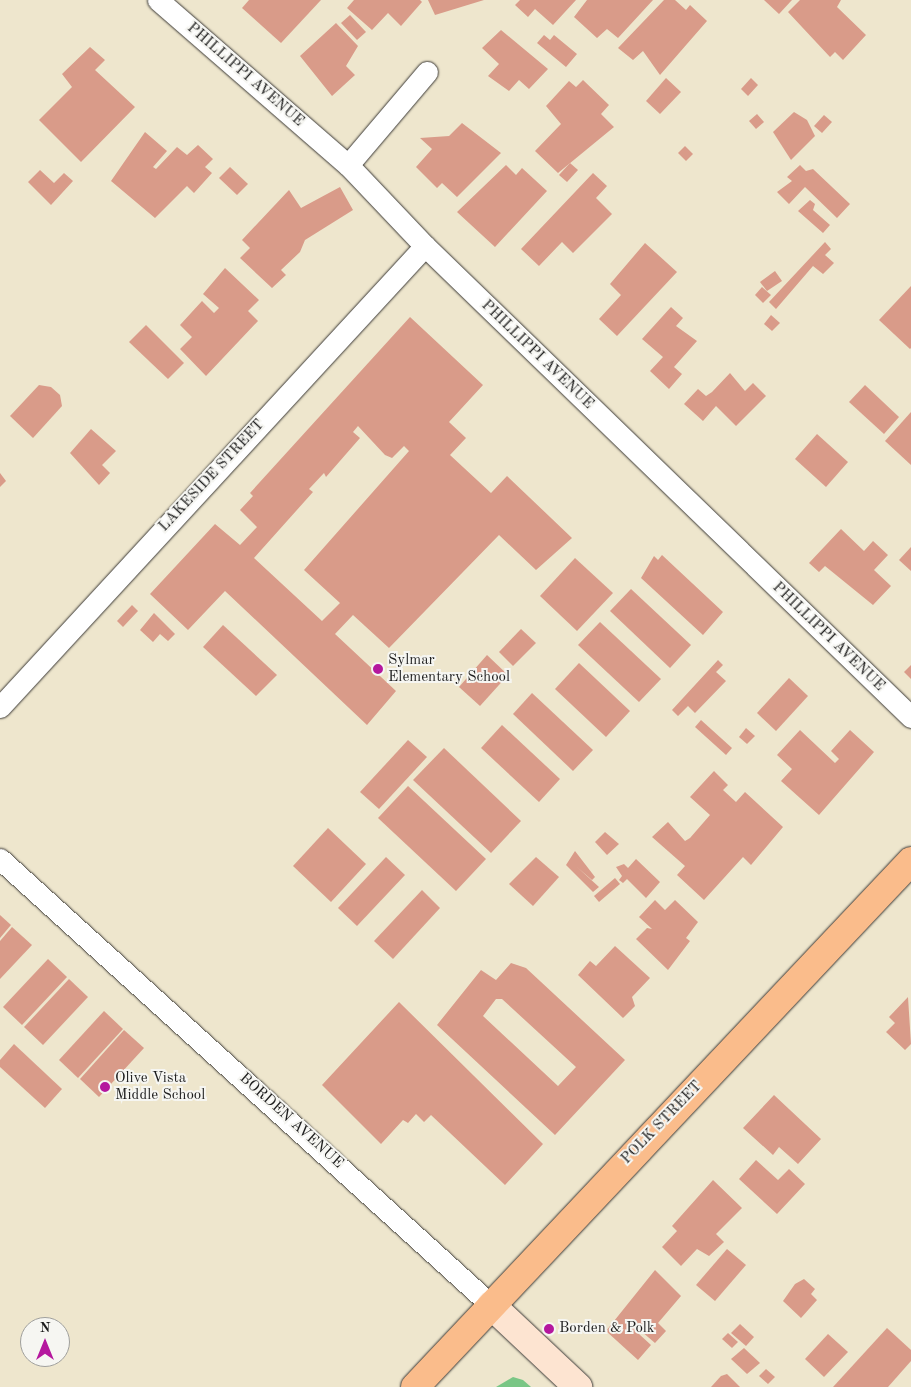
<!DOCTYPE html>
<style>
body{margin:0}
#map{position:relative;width:911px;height:1387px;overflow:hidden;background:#eee6cd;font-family:"Old Standard TT",serif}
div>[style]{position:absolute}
.green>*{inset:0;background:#79c685}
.building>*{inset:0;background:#d99b89}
.roads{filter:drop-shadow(0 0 1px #3c3a37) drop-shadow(0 0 1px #3c3a37)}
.street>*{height:21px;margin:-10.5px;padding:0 10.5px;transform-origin:10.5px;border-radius:10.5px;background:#fff}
.secondary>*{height:28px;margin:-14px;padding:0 14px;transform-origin:14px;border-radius:14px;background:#fde4d1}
.primary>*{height:28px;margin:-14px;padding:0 14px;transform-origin:14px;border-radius:14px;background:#fabc8b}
.dots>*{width:14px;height:14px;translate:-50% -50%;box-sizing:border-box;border:2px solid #f6f6f2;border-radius:50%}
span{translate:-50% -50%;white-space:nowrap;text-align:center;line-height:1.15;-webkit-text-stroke:4px #f6f6f2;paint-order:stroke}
.street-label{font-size:15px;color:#1c1c1c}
.poi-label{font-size:15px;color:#1c1c1c}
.left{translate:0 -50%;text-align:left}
.north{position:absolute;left:20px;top:1317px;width:50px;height:50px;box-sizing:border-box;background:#f6f6f2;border:1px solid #9f9f9c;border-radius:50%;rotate:0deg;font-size:14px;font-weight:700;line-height:20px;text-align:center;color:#1c1c1c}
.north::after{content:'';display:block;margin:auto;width:18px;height:22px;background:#b5179e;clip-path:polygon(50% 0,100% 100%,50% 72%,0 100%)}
</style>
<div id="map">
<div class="green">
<div style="clip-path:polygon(513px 1377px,523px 1380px,531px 1387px,496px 1387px)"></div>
</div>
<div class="building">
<div style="clip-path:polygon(249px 0,321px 0,281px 43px,242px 8px)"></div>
<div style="clip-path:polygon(354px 0,420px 0,422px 2px,401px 26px,388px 13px,372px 30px,347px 8px)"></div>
<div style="clip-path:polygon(428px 0,484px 0,435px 15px)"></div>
<div style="clip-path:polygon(520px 0,576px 0,553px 25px,535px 9px,528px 17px,515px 5px)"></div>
<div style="clip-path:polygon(587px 0,653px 0,618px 38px,607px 29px,597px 38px,574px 17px)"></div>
<div style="clip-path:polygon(664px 0,675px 0,686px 10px,690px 5px,707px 21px,660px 75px,643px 51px,633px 60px,618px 48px)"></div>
<div style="clip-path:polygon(764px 0,792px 0,779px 14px)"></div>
<div style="clip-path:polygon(800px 0,841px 0,837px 7px,866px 35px,843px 60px,835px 52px,830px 57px,788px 12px)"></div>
<div style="clip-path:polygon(350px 15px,366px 32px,357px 40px,341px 23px)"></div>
<div style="clip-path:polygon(336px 23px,358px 46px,346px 66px,355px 75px,332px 96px,300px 56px)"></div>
<div style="clip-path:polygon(501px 30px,548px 69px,529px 89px,519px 80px,509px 91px,488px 76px,499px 64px,482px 48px)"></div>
<div style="clip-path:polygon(544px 35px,550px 40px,554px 35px,577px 54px,566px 67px,537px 43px)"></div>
<div style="clip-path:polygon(90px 47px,105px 60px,95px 70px,135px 107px,81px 162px,39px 120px,72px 87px,62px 74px)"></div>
<div style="clip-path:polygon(666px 78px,681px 92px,660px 114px,646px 101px)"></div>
<div style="clip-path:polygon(751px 78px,758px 85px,748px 96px,741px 89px)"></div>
<div style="clip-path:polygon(583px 80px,609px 105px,601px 114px,614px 127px,558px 173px,535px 151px,561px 124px,546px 106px,569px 81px,576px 87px)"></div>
<div style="clip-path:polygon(794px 112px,807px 120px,815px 136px,791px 160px,773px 132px)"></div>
<div style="clip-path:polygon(757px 114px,764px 122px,756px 129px,749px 121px)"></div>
<div style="clip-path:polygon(824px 115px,832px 122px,822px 133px,814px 126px)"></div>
<div style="clip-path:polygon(462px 123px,501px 153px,457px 197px,442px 183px,437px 188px,416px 167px,432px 149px,420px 138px,449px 136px)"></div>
<div style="clip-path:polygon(145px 132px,167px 151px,153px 167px,156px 169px,177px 147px,187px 155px,198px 145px,213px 159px,205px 167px,212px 173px,194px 193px,187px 186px,155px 218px,111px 181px)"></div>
<div style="clip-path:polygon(685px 146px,693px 154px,686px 161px,678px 153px)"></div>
<div style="clip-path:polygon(570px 163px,578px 170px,567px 182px,559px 175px)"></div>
<div style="clip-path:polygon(506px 165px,516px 175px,522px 168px,547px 191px,495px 247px,457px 212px)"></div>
<div style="clip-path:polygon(800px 165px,806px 171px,813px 169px,850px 204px,837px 218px,805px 187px,789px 204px,777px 192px,792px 181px,787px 177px)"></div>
<div style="clip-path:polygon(230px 167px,248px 184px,237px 195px,219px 178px)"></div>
<div style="clip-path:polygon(40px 170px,54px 183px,64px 173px,73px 181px,51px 205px,28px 182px)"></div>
<div style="clip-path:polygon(593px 173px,607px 186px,596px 198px,612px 214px,573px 253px,562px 242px,539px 266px,521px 249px)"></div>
<div style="clip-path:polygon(340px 187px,353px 210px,305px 240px,300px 252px,281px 270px,286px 275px,272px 288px,240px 258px,250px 248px,242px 240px,289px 190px,301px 208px)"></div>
<div style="clip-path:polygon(810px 200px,815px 204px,813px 210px,830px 225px,823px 233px,798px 211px)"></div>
<div style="clip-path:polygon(825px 242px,831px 249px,825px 255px,834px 263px,823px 274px,813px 266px,776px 309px,769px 302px)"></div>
<div style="clip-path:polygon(645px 243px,677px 272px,617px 336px,599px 319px,621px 295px,610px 284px)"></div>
<div style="clip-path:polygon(225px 268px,259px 300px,248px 311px,258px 321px,206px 376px,180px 349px,192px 337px,180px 325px,202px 301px,214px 313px,219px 308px,203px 294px)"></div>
<div style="clip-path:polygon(775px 271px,782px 281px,767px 291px,760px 282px)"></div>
<div style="clip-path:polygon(911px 286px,911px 348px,910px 349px,879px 320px)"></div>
<div style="clip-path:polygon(762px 287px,771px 295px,763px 303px,755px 295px)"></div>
<div style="clip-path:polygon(671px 307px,683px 318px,676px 326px,697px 341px,674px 367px,682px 374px,669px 389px,650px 371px,663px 357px,642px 339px)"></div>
<div style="clip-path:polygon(771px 315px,780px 323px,772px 331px,764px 324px)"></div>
<div style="clip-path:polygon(evenodd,410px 317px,483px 385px,449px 422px,466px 438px,450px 455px,491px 493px,507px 476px,572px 538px,536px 570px,499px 535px,389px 648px,353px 615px,335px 634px,396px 691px,367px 725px,225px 591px,188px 630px,150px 594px,215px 524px,240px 545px,257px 527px,240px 510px,253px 496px,250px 493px,410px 317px,358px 426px,385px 455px,392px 458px,404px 446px,409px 451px,304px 570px,340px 603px,322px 621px,254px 558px,313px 492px,309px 489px,324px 473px,326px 477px,360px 438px,353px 432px,358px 426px)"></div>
<div style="clip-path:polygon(146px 325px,184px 363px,168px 379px,129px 342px)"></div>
<div style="clip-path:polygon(730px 373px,745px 391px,753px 383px,766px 396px,736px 426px,716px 406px,703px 421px,684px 404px,698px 389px,706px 396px,712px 392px)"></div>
<div style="clip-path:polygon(39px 385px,51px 387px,60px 395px,62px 406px,33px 438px,10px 416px)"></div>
<div style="clip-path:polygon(865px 385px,899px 417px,884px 434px,849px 402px)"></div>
<div style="clip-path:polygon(911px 412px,911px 465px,885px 441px)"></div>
<div style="clip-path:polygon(91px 429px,116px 451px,102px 465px,110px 473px,99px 485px,70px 453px)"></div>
<div style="clip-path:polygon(817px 434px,848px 462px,826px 487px,795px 459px)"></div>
<div style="clip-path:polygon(0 473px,6px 481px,0 487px)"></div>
<div style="clip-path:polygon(841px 529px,864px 551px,873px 541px,888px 555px,874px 570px,891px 586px,873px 605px,825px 566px,819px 572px,809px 563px)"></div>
<div style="clip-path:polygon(911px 547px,911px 571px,899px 560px)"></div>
<div style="clip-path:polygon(662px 555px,723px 612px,703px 635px,641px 578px,654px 556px,658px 560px)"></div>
<div style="clip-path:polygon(575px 558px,613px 593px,577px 631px,540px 596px)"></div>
<div style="clip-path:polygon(631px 589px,691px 645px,670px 668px,610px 611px)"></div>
<div style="clip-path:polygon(132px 605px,138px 611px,123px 627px,117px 621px)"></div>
<div style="clip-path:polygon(154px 613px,175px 634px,168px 641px,160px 634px,153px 642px,140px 630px)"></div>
<div style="clip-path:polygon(600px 622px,661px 679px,639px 702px,578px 645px)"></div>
<div style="clip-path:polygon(223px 625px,277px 675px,256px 696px,203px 647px)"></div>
<div style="clip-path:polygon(521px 629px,536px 643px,513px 666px,499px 652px)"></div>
<div style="clip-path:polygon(487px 655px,508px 675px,480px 706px,459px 687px)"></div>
<div style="clip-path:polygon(718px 660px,723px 665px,716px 672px,726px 681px,695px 713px,688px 706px,678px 716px,672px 710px)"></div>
<div style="clip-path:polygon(579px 663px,630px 711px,606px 737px,555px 689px)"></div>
<div style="clip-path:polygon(911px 665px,911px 679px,904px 672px)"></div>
<div style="clip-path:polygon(789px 678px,808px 696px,776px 731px,757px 713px)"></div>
<div style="clip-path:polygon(532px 693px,593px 750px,573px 771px,513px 714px)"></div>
<div style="clip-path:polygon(701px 720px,732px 748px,726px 755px,695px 727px)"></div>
<div style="clip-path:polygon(502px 725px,560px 779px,539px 802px,481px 748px)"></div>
<div style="clip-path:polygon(746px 728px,755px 736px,747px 744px,739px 737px)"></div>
<div style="clip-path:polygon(800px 730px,835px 763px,839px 759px,831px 751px,850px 730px,874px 752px,819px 815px,781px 781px,792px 769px,777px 755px)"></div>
<div style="clip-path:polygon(408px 740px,427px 757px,379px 809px,360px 792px)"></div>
<div style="clip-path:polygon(444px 748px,521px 821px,491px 853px,413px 780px)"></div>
<div style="clip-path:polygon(714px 771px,728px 785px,723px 790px,736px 802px,745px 792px,783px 827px,751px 865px,743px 857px,704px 900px,677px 875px,685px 866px,652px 837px,668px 822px,685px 841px,690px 838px,710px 815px,690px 797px)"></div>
<div style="clip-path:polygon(408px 786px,486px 859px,456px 891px,378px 818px)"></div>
<div style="clip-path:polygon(328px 828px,366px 864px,331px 902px,293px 866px)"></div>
<div style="clip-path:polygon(605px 832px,619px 844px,607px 855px,595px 842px)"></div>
<div style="clip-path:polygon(575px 851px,595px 877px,592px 880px,577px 867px,599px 887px,593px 892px,566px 865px)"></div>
<div style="clip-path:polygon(386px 857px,405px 875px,357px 926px,338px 908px)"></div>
<div style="clip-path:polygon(536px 857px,559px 877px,533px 906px,509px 884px)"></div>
<div style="clip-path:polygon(636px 859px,660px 882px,646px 898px,627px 879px,623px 883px,619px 880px,622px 876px,616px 867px,624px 864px,628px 868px)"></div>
<div style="clip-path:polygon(615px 878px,620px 884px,599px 902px,594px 896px)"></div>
<div style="clip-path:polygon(422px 890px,440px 908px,393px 959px,374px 941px)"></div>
<div style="clip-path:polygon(655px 900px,665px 910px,675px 900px,698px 922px,686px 938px,690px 941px,668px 970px,636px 939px,647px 928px,652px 929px,639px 917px)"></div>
<div style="clip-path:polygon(0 915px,11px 925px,0 938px)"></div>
<div style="clip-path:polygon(12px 927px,32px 945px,0 979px,0 941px)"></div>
<div style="clip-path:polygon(615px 946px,650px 978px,632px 997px,635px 1006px,623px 1018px,578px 975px,590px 961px,596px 966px)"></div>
<div style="clip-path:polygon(48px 959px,67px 977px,22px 1025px,3px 1007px)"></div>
<div style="clip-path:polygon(evenodd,511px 963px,526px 968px,625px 1060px,555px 1135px,437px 1025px,481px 970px,496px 980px,511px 963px,496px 999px,502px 999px,576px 1067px,558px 1086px,483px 1016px,496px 999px)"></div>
<div style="clip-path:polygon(69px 979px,88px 997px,43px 1045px,24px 1027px)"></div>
<div style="clip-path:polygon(908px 997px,911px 1044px,905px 1050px,886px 1032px,895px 1023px,889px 1017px)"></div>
<div style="clip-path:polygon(399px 1002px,543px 1144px,505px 1185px,431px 1115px,424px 1122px,416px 1114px,408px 1123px,403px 1120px,381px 1144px,322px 1085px)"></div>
<div style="clip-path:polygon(104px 1011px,123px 1029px,78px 1078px,59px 1060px)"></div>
<div style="clip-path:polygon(124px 1030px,144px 1048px,99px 1097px,80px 1079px)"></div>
<div style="clip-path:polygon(14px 1044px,62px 1089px,45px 1108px,0 1067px,0 1060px)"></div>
<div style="clip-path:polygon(774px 1095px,821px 1139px,798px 1164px,779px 1147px,773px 1155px,743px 1128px)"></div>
<div style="clip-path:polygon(756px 1160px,778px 1180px,789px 1169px,805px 1184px,777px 1214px,739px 1179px)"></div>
<div style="clip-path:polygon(713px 1180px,742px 1208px,716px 1234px,724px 1242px,709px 1256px,697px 1249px,681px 1266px,662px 1247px,677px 1231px,672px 1226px)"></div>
<div style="clip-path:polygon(727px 1249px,746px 1265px,715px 1301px,696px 1285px)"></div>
<div style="clip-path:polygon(655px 1270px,681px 1296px,658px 1323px,666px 1331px,655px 1343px,641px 1331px,639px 1334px,651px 1345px,638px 1360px,606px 1331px)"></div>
<div style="clip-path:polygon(804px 1279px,815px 1289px,811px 1294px,817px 1300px,801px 1318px,783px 1301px,795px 1284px)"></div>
<div style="clip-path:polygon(740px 1324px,754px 1337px,746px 1346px,731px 1333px)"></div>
<div style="clip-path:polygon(887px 1328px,911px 1350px,911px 1361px,888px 1387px,833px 1387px)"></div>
<div style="clip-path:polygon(728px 1333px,738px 1342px,732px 1348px,722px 1339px)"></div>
<div style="clip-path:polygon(828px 1334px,848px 1352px,824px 1377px,805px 1359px)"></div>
<div style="clip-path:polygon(744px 1348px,760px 1363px,747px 1374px,731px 1359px)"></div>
<div style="clip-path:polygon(766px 1369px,775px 1377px,768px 1384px,759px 1376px)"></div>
<div style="clip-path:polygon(727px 1374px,740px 1387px,711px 1387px,721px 1376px)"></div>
</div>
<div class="roads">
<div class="street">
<div style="left:158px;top:0;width:252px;rotate:41deg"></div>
<div style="left:348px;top:165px;width:112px;rotate:46.5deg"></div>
<div style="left:425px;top:246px;width:677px;rotate:44.1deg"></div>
<div style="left:348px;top:165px;width:122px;rotate:-49.7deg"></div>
<div style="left:0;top:707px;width:627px;rotate:-47.33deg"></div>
<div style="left:0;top:859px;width:663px;rotate:42.25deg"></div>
</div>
<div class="secondary">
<div style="left:491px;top:1305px;width:120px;rotate:43.3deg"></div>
</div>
<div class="primary">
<div style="left:415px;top:1387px;width:723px;rotate:-46.68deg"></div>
</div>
</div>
<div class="dots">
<div style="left:378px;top:669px;background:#b5179e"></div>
<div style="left:105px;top:1087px;background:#b5179e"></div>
<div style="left:549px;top:1329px;background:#b5179e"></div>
</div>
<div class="street-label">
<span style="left:245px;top:75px;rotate:41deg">PHILLIPPI AVENUE</span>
<span style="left:537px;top:355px;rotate:44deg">PHILLIPPI AVENUE</span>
<span style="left:212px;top:476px;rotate:-47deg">LAKESIDE STREET</span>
<span style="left:828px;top:637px;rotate:44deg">PHILLIPPI AVENUE</span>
<span style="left:291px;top:1121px;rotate:42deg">BORDEN AVENUE</span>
<span style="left:662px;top:1123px;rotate:-46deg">POLK STREET</span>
</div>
<div class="poi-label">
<span class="left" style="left:388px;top:669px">Sylmar<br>Elementary School</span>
<span class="left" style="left:115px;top:1087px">Olive Vista<br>Middle School</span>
<span class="left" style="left:559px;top:1329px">Borden &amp; Polk</span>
</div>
<div class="north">N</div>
</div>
